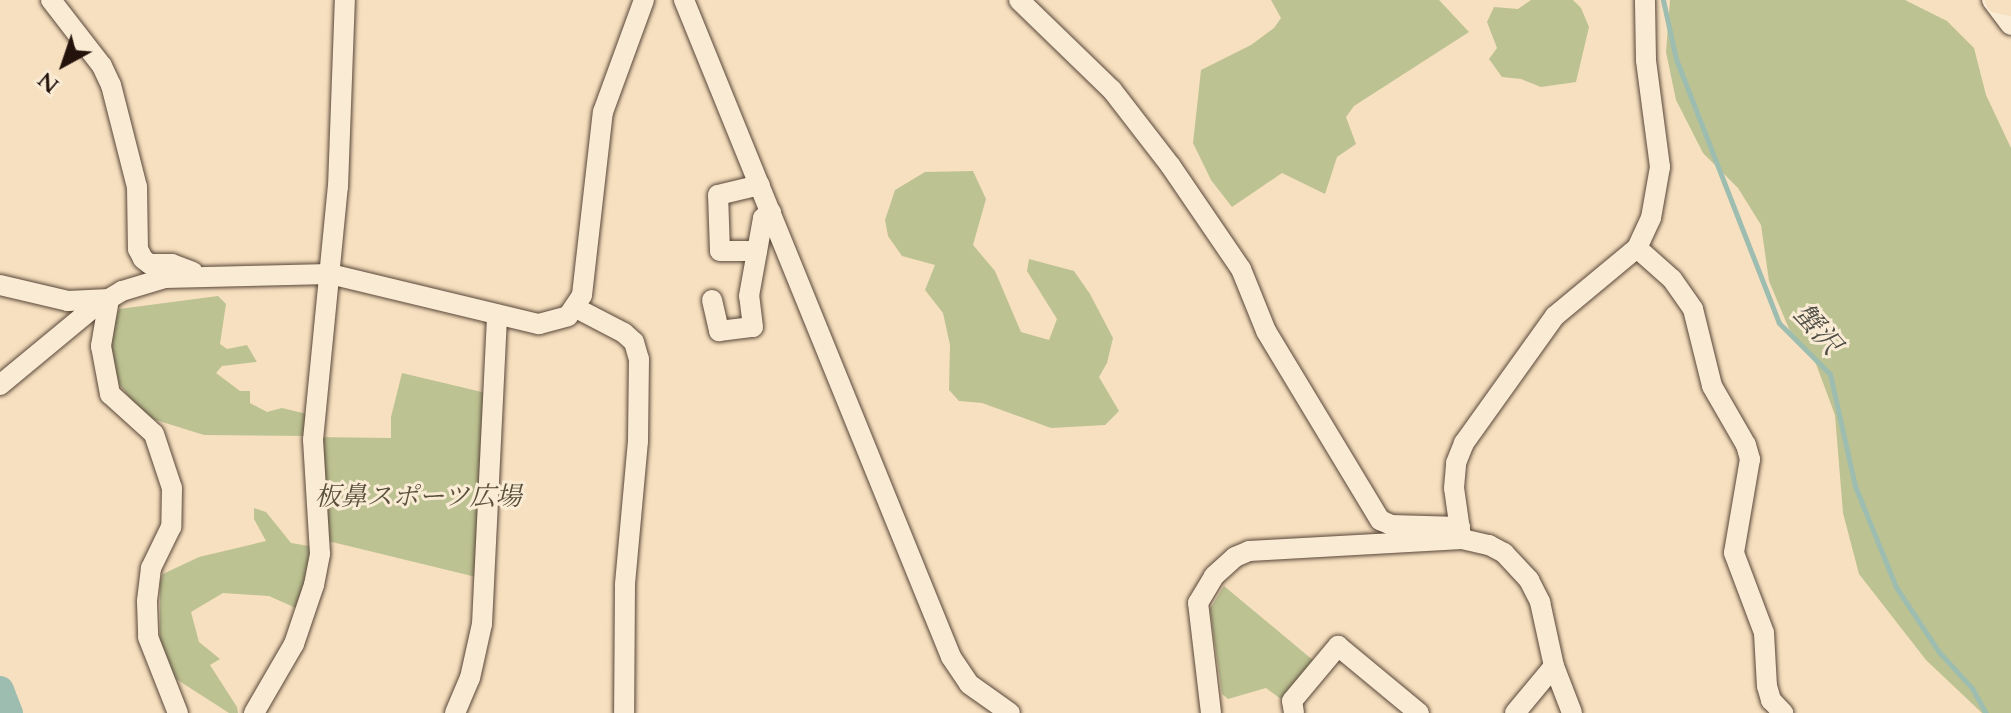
<!DOCTYPE html>
<meta charset="utf-8">
<style>
body{margin:0}
#map{position:relative;width:2011px;height:713px;overflow:hidden;background:#f7e0bf;font-family:Cardo,"Noto Serif JP",serif}
div>[style]{position:absolute}
.green>*{inset:0;background:#bdc292}
.stream>*{height:5px;margin:-2.5px;padding:0 2.5px;transform-origin:2.5px;border-radius:2.5px;background:#9dbdb1}
.river>*{height:28px;margin:-14px;padding:0 14px;transform-origin:14px;border-radius:14px;background:#9dbdb1}
.roads{filter:drop-shadow(0 0 2px #584639) drop-shadow(0 0 2px #584639)}
.minor>*{height:20px;margin:-10px;padding:0 10px;transform-origin:10px;border-radius:10px;background:#faebd5}
.major>*{height:26px;margin:-13px;padding:0 13px;transform-origin:13px;border-radius:13px;background:#f7e0bf}
span{translate:-50% -50%;white-space:nowrap;text-align:center;line-height:1.15;-webkit-text-stroke:6px #faebd5;paint-order:stroke}
.park-label{font-size:26px;color:#59503b;font-style:italic}
.water-label{font-size:28px;color:#4e4e46;font-style:italic}
.north{position:absolute;left:24px;top:24px;width:80px;height:80px;-webkit-text-stroke:6px #faebd5;paint-order:stroke;rotate:220deg;font-size:22px;font-weight:700;line-height:32px;text-align:center;color:#23130c}
.north::after{content:'';display:block;margin:auto;width:28px;height:36px;background:#23130c;clip-path:polygon(50% 0,100% 100%,50% 72%,0 100%)}
</style>
<div id="map">
<div class="green">
<div style="clip-path:polygon(1271px 0,1439px 0,1469px 32px,1354px 106px,1346px 117px,1356px 144px,1337px 157px,1325px 194px,1282px 173px,1232px 207px,1211px 180px,1193px 143px,1201px 70px,1251px 45px,1274px 28px,1281px 18px)"></div>
<div style="clip-path:polygon(1531px 0,1573px 0,1581px 8px,1589px 27px,1576px 82px,1541px 87px,1521px 79px,1502px 77px,1489px 59px,1497px 48px,1487px 22px,1494px 7px,1518px 9px)"></div>
<div style="clip-path:polygon(1670px 0,1905px 0,1947px 21px,1974px 48px,1986px 95px,2011px 148px,2011px 713px,1982px 713px,1926px 660px,1859px 574px,1843px 513px,1835px 415px,1816px 364px,1789px 329px,1769px 281px,1761px 225px,1738px 188px,1703px 153px,1676px 100px,1666px 52px)"></div>
<div style="clip-path:polygon(973px 171px,986px 199px,973px 245px,995px 271px,1021px 332px,1049px 340px,1057px 319px,1027px 271px,1029px 259px,1074px 271px,1090px 294px,1113px 338px,1107px 363px,1099px 377px,1119px 411px,1105px 425px,1051px 428px,982px 403px,959px 401px,949px 390px,950px 345px,943px 313px,925px 290px,935px 265px,902px 256px,888px 236px,885px 220px,895px 190px,925px 172px)"></div>
<div style="clip-path:polygon(218px 296px,226px 304px,220px 344px,227px 349px,247px 345px,257px 362px,222px 366px,216px 373px,240px 391px,250px 391px,250px 403px,267px 412px,282px 408px,311px 415px,308px 436px,204px 435px,143px 416px,119px 384px,108px 341px,119px 309px)"></div>
<div style="clip-path:polygon(402px 373px,486px 393px,476px 577px,328px 541px,317px 437px,391px 438px,391px 417px)"></div>
<div style="clip-path:polygon(254px 508px,266px 512px,291px 543px,309px 546px,312px 558px,298px 609px,269px 596px,223px 593px,191px 612px,199px 642px,220px 659px,210px 665px,237px 707px,238px 713px,229px 713px,173px 677px,160px 646px,160px 582px,163px 574px,199px 557px,266px 541px,254px 519px)"></div>
<div style="clip-path:polygon(1224px 586px,1314px 661px,1281px 699px,1266px 688px,1228px 699px,1222px 694px,1210px 609px)"></div>
</div>
<div class="stream">
<div style="left:1663px;top:0;width:60px;rotate:77.6deg"></div>
<div style="left:1676px;top:59px;width:283px;rotate:68.7deg"></div>
<div style="left:1779px;top:323px;width:72px;rotate:45deg"></div>
<div style="left:1830px;top:374px;width:115px;rotate:77.4deg"></div>
<div style="left:1855px;top:486px;width:109px;rotate:67.9deg"></div>
<div style="left:1896px;top:587px;width:78px;rotate:56.5deg"></div>
<div style="left:1939px;top:652px;width:49px;rotate:47.5deg"></div>
<div style="left:1972px;top:688px;width:29px;rotate:61deg"></div>
</div>
<div class="river">
<div style="left:0;top:690px;width:25px;rotate:69deg"></div>
</div>
<div class="roads">
<div class="minor">
<div style="left:51px;top:0;width:83px;rotate:52.3deg"></div>
<div style="left:102px;top:66px;width:21px;rotate:65deg"></div>
<div style="left:111px;top:85px;width:105px;rotate:75.7deg"></div>
<div style="left:137px;top:187px;width:62px;rotate:89.1deg"></div>
<div style="left:138px;top:249px;width:11px;rotate:63deg"></div>
<div style="left:143px;top:259px;width:9px;rotate:36deg"></div>
<div style="left:150px;top:264px;width:22px"></div>
<div style="left:172px;top:264px;width:22px;rotate:21deg"></div>
<div style="left:684px;top:0;width:709px;rotate:67.88deg"></div>
<div style="left:951px;top:657px;width:32px;rotate:56deg"></div>
<div style="left:969px;top:684px;width:50px;rotate:35.3deg"></div>
<div style="left:1019px;top:0;width:129px;rotate:44.1deg"></div>
<div style="left:1112px;top:90px;width:95px;rotate:52.3deg"></div>
<div style="left:1170px;top:165px;width:126px;rotate:55.7deg"></div>
<div style="left:1241px;top:269px;width:67px;rotate:68deg"></div>
<div style="left:1266px;top:331px;width:221px;rotate:58.9deg"></div>
<div style="left:1380px;top:520px;width:12px;rotate:24deg"></div>
<div style="left:1391px;top:525px;width:69px;rotate:1.7deg"></div>
<div style="left:1992px;top:0;width:31px;rotate:53deg"></div>
<div style="left:1637px;top:248px;width:47px;rotate:41.5deg"></div>
<div style="left:1672px;top:279px;width:37px;rotate:55deg"></div>
<div style="left:1693px;top:309px;width:79px;rotate:76.1deg"></div>
<div style="left:1712px;top:386px;width:68px;rotate:60deg"></div>
<div style="left:1746px;top:445px;width:15px;rotate:74deg"></div>
<div style="left:1750px;top:459px;width:95px;rotate:99.7deg"></div>
<div style="left:1734px;top:553px;width:85px;rotate:69.4deg"></div>
<div style="left:1764px;top:633px;width:53px;rotate:86.8deg"></div>
<div style="left:1767px;top:686px;width:15px;rotate:74deg"></div>
<div style="left:1771px;top:700px;width:18px;rotate:47deg"></div>
<div style="left:757px;top:251px;width:37px;rotate:180deg"></div>
<div style="left:720px;top:251px;width:56px;rotate:-92deg"></div>
<div style="left:718px;top:195px;width:43px;rotate:-13.4deg"></div>
<div style="left:0;top:285px;width:70px;rotate:13.2deg"></div>
<div style="left:68px;top:301px;width:41px;rotate:-2.8deg"></div>
<div style="left:109px;top:299px;width:48px;rotate:99.7deg"></div>
<div style="left:101px;top:346px;width:49px;rotate:79.4deg"></div>
<div style="left:110px;top:394px;width:59px;rotate:42.3deg"></div>
<div style="left:154px;top:434px;width:57px;rotate:71.6deg"></div>
<div style="left:172px;top:488px;width:39px;rotate:91deg"></div>
<div style="left:171px;top:527px;width:46px;rotate:116deg"></div>
<div style="left:151px;top:568px;width:34px;rotate:97deg"></div>
<div style="left:147px;top:602px;width:35px;rotate:88deg"></div>
<div style="left:148px;top:637px;width:82px;rotate:68.5deg"></div>
<div style="left:712px;top:300px;width:32px;rotate:77deg"></div>
<div style="left:719px;top:331px;width:34px;rotate:-7deg"></div>
<div style="left:753px;top:327px;width:31px;rotate:-97deg"></div>
<div style="left:749px;top:296px;width:79px;rotate:-79.8deg"></div>
<div style="left:763px;top:218px;width:10px;rotate:-37deg"></div>
<div style="left:576px;top:308px;width:54px;rotate:27.5deg"></div>
<div style="left:624px;top:333px;width:13px;rotate:42deg"></div>
<div style="left:634px;top:342px;width:18px;rotate:74deg"></div>
<div style="left:639px;top:359px;width:82px;rotate:90.7deg"></div>
<div style="left:638px;top:441px;width:145px;rotate:95.2deg"></div>
<div style="left:625px;top:585px;width:128px;rotate:90.4deg"></div>
<div style="left:0;top:385px;width:119px;rotate:-39.6deg"></div>
<div style="left:92px;top:309px;width:35px;rotate:-31deg"></div>
<div style="left:122px;top:291px;width:45px;rotate:-16.8deg"></div>
<div style="left:165px;top:278px;width:165px;rotate:-1.4deg"></div>
<div style="left:330px;top:274px;width:215px;rotate:13.5deg"></div>
<div style="left:539px;top:324px;width:30px;rotate:-15deg"></div>
<div style="left:568px;top:316px;width:25px;rotate:-56deg"></div>
<div style="left:582px;top:295px;width:184px;rotate:-83.5deg"></div>
<div style="left:603px;top:112px;width:119px;rotate:-69.9deg"></div>
<div style="left:1461px;top:537px;width:49px;rotate:-98.1deg"></div>
<div style="left:1454px;top:488px;width:25px;rotate:-85deg"></div>
<div style="left:1456px;top:463px;width:22px;rotate:-68deg"></div>
<div style="left:1464px;top:443px;width:156px;rotate:-54.4deg"></div>
<div style="left:1555px;top:316px;width:107px;rotate:-39.7deg"></div>
<div style="left:1637px;top:248px;width:33px;rotate:-65deg"></div>
<div style="left:1651px;top:218px;width:52px;rotate:-80deg"></div>
<div style="left:1660px;top:167px;width:108px;rotate:-97.5deg"></div>
<div style="left:1646px;top:60px;width:60px;rotate:-91deg"></div>
<div style="left:254px;top:713px;width:80px;rotate:-59.9deg"></div>
<div style="left:294px;top:644px;width:62px;rotate:-71.3deg"></div>
<div style="left:314px;top:585px;width:32px;rotate:-79deg"></div>
<div style="left:320px;top:554px;width:114px;rotate:-93.5deg"></div>
<div style="left:313px;top:440px;width:254px;rotate:-84.4deg"></div>
<div style="left:338px;top:187px;width:187px;rotate:-87.9deg"></div>
<div style="left:455px;top:713px;width:38px;rotate:-67deg"></div>
<div style="left:470px;top:678px;width:55px;rotate:-77.5deg"></div>
<div style="left:482px;top:624px;width:308px;rotate:-87.2deg"></div>
<div style="left:1211px;top:713px;width:111px;rotate:-96.7deg"></div>
<div style="left:1198px;top:603px;width:31px;rotate:-59deg"></div>
<div style="left:1214px;top:576px;width:28px;rotate:-42deg"></div>
<div style="left:1235px;top:557px;width:15px;rotate:-23deg"></div>
<div style="left:1249px;top:551px;width:213px;rotate:-3.2deg"></div>
<div style="left:1462px;top:539px;width:28px;rotate:13deg"></div>
<div style="left:1489px;top:545px;width:17px;rotate:28deg"></div>
<div style="left:1504px;top:553px;width:37px;rotate:47deg"></div>
<div style="left:1529px;top:580px;width:25px;rotate:63deg"></div>
<div style="left:1540px;top:602px;width:66px;rotate:77.7deg"></div>
<div style="left:1554px;top:666px;width:50px;rotate:69deg"></div>
<div style="left:1294px;top:713px;width:12px;rotate:-99deg"></div>
<div style="left:1292px;top:701px;width:72px;rotate:-50.1deg"></div>
<div style="left:1338px;top:646px;width:105px;rotate:39.6deg"></div>
<div style="left:1515px;top:713px;width:61px;rotate:-50.3deg"></div>
</div>
<div class="major">
<div style="left:1998px;top:0;width:13px;rotate:13deg"></div>
</div>
</div>
<div class="park-label">
<span style="left:418px;top:497px">板鼻スポーツ広場</span>
</div>
<div class="water-label">
<span style="left:1817px;top:329px;rotate:49deg">蟹沢</span>
</div>
<div class="north">N</div>
</div>
